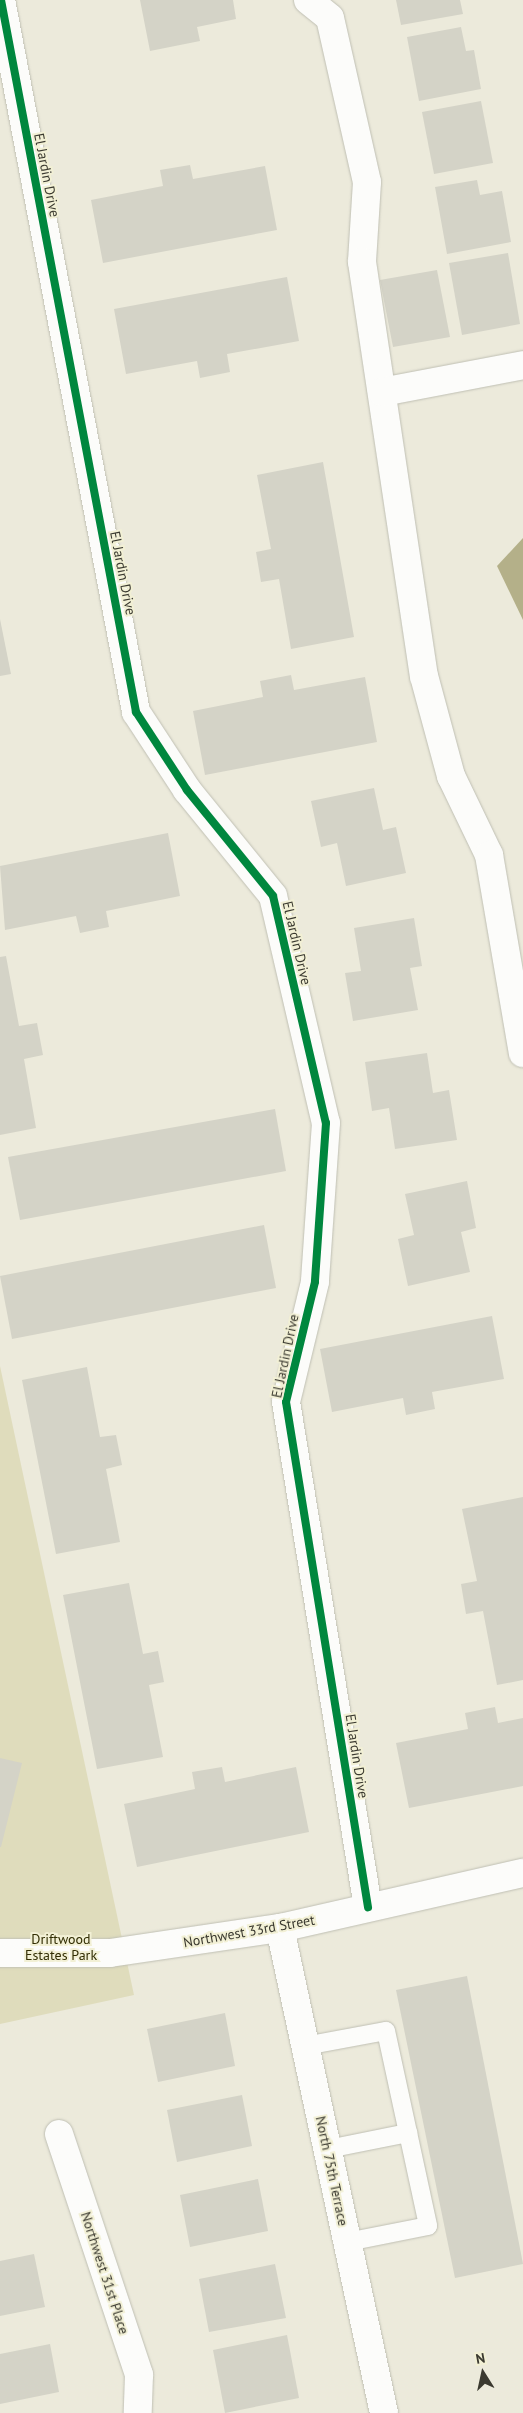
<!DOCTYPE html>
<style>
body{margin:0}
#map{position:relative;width:523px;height:2413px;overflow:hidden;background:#eceadb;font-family:"PT Sans",sans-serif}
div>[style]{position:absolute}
.green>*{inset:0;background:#dfdcbc}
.water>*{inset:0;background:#b4b089}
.building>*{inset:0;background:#d4d3c7}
.roads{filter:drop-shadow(0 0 1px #bfbfb3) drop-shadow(0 0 1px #bfbfb3)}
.service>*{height:18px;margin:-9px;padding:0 9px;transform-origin:9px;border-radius:9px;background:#fcfcfa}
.minor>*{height:28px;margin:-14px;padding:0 14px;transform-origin:14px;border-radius:14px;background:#fcfcfa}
.cycleway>*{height:8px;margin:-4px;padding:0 4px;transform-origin:4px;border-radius:4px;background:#00873e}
span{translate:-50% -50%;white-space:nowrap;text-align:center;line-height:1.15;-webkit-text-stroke:4px #f2f0d5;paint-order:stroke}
.street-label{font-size:14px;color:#3a392f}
.park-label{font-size:14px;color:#312d03}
.north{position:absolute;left:458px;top:2348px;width:50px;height:50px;-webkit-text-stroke:4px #f2f0d5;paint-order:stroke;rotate:350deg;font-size:14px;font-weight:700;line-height:20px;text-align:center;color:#3a392f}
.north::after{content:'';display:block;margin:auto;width:18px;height:22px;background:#3a392f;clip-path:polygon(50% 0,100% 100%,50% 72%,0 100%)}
</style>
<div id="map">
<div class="green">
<div style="clip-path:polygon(0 1366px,134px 1995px,0 2024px)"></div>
</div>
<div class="water">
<div style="clip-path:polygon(523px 538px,523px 620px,497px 566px)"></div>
</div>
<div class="building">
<div style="clip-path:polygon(140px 0,233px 0,236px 19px,197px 27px,200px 41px,150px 51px)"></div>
<div style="clip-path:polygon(396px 0,460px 0,463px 14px,401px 25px)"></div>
<div style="clip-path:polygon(461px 27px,466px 51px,474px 50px,481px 89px,419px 101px,407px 37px)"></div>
<div style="clip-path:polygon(481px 101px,493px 163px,434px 174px,422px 112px)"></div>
<div style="clip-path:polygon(190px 165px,193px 179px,265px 166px,277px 230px,103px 263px,91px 200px,163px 186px,160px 170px)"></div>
<div style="clip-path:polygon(477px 180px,480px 195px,502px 191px,511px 242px,447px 254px,435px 187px)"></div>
<div style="clip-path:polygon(508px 253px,520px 324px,462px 335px,449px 263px)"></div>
<div style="clip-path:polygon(437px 270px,450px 337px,393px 347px,380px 280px)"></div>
<div style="clip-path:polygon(287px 277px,299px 341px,227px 354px,230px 372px,200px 378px,197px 361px,126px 374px,114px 309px)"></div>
<div style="clip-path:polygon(323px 462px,354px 637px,291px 649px,279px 579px,261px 582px,256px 552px,271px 549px,257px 475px)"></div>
<div style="clip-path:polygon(0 619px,11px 674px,0 676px)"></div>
<div style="clip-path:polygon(291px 675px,294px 690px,365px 677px,377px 742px,205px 775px,193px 711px,263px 697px,260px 681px)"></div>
<div style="clip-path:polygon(374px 788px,383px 830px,396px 827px,406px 873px,346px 886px,337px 843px,321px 847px,311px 801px)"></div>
<div style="clip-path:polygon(168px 833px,180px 896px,106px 911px,109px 927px,80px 933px,76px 916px,5px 930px,0 866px)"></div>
<div style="clip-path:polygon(414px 918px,422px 966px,410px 968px,418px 1010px,353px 1021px,345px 973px,361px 971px,354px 928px)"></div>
<div style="clip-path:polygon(6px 956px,19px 1026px,37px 1023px,43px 1055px,24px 1059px,36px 1128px,0 1135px,0 957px)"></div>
<div style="clip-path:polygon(427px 1053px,433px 1093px,449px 1090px,457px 1140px,395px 1149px,389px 1108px,372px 1111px,365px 1062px)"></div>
<div style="clip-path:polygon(275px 1109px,286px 1171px,20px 1220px,8px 1157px)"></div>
<div style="clip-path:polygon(467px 1181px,476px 1228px,461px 1232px,470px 1272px,408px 1286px,398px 1239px,414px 1235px,405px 1194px)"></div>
<div style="clip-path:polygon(264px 1225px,276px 1288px,12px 1339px,0 1276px)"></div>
<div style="clip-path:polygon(492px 1316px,504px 1379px,432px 1392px,435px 1409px,406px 1415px,403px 1398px,332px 1412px,320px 1349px)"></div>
<div style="clip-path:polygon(87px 1367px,100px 1437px,116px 1435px,122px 1465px,106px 1469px,120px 1542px,56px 1554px,22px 1380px)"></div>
<div style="clip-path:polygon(523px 1497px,523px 1680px,497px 1685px,483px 1611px,466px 1614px,461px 1584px,477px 1581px,462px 1509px)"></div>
<div style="clip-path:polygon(129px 1583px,143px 1654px,158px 1651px,164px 1682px,149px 1685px,163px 1757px,97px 1769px,63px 1595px)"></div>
<div style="clip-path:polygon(495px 1707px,498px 1723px,523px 1718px,523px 1786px,409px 1808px,396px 1743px,468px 1729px,465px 1713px)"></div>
<div style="clip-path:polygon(0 1758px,22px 1763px,1px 1847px,0 1847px)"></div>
<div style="clip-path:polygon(222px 1767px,225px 1782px,296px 1767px,309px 1832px,137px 1867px,124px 1804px,195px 1789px,192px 1772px)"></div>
<div style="clip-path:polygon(467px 1976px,523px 2264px,455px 2278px,396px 1990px)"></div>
<div style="clip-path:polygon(225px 2013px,235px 2066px,158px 2082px,147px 2029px)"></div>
<div style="clip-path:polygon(242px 2095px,252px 2146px,177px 2162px,167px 2110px)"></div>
<div style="clip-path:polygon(258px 2179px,268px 2231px,190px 2247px,180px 2195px)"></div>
<div style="clip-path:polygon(34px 2254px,45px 2307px,0 2316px,0 2261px)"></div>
<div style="clip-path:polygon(275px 2264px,286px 2318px,209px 2332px,199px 2279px)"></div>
<div style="clip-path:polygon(287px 2335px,299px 2398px,225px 2413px,213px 2350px)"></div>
<div style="clip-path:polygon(50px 2344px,59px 2392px,0 2404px,0 2354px)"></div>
</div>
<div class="roads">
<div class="service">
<div style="left:305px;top:2046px;width:82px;rotate:-10.5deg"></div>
<div style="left:386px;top:2031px;width:199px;rotate:77.8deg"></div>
<div style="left:428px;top:2226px;width:83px;rotate:168.8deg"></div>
<div style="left:328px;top:2149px;width:82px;rotate:-11.3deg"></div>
</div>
<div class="minor">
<div style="left:1px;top:0;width:725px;rotate:79.26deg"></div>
<div style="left:136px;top:712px;width:93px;rotate:56.8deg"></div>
<div style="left:187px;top:790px;width:136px;rotate:50.9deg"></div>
<div style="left:273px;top:896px;width:233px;rotate:76.9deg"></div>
<div style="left:326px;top:1123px;width:159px;rotate:94deg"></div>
<div style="left:315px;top:1282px;width:123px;rotate:103.6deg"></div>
<div style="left:286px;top:1402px;width:512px;rotate:80.78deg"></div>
<div style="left:308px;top:0;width:28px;rotate:39deg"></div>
<div style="left:330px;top:18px;width:168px;rotate:77.3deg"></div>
<div style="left:367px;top:182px;width:80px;rotate:93.6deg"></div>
<div style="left:362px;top:262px;width:419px;rotate:81.5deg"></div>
<div style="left:424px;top:676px;width:104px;rotate:74.9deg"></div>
<div style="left:451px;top:776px;width:88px;rotate:64.3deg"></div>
<div style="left:489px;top:855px;width:201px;rotate:80.3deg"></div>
<div style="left:382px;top:392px;width:144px;rotate:-10.8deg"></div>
<div style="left:280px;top:1928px;width:496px;rotate:77.9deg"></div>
<div style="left:0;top:1953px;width:110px"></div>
<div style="left:110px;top:1953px;width:172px;rotate:-8.4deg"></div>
<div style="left:280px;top:1928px;width:249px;rotate:-12.8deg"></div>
<div style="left:59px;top:2134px;width:254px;rotate:71.6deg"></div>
<div style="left:139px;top:2375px;width:38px;rotate:92deg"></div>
</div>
</div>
<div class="cycleway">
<div style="left:1px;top:0;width:725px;rotate:79.26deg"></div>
<div style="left:136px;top:712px;width:93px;rotate:56.8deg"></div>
<div style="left:187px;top:790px;width:136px;rotate:50.9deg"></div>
<div style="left:273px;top:896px;width:233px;rotate:76.9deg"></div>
<div style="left:326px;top:1123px;width:159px;rotate:94deg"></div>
<div style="left:315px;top:1282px;width:123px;rotate:103.6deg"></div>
<div style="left:286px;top:1402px;width:512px;rotate:80.78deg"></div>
</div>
<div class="street-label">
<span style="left:47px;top:175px;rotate:79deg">El Jardin Drive</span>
<span style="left:123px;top:573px;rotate:79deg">El Jardin Drive</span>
<span style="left:297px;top:943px;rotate:77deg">El Jardin Drive</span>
<span style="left:285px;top:1356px;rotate:-78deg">El Jardin Drive</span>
<span style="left:357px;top:1756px;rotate:81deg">El Jardin Drive</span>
<span style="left:249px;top:1931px;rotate:-10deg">Northwest 33rd Street</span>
<span style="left:332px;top:2171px;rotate:78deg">North 75th Terrace</span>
<span style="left:105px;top:2273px;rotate:72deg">Northwest 31st Place</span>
</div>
<div class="park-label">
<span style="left:61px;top:1947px">Driftwood<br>Estates Park</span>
</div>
<div class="north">N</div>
</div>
